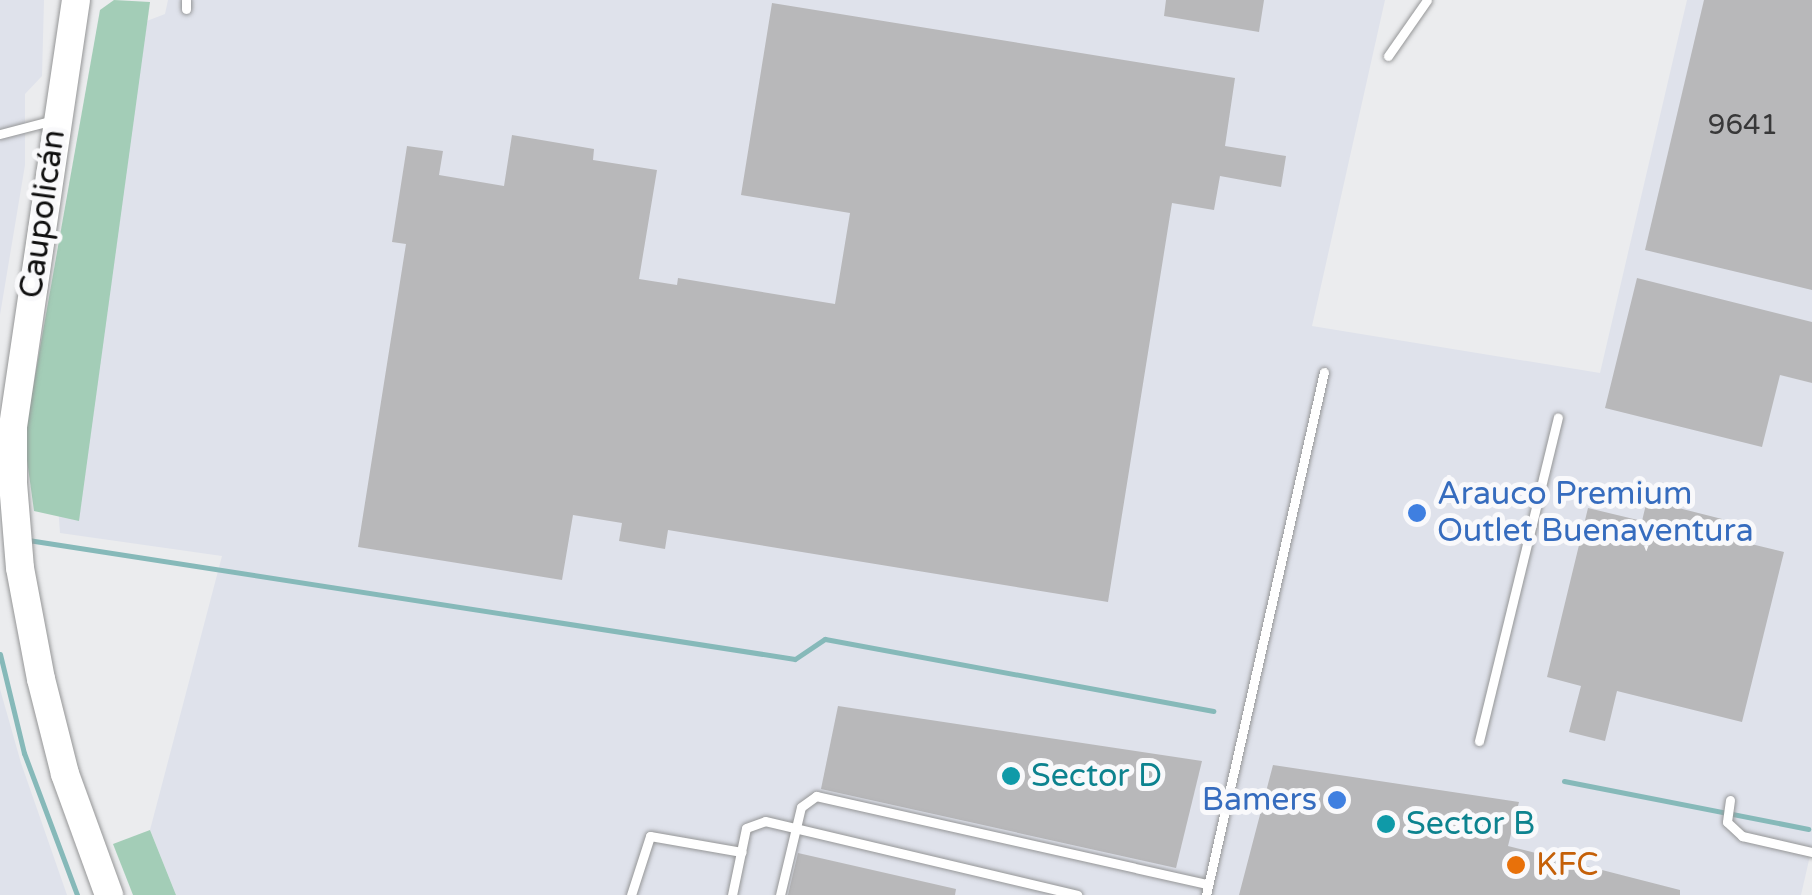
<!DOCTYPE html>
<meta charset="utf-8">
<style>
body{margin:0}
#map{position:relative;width:1812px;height:895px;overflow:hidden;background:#ebecee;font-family:"Varela Round",sans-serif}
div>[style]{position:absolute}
.built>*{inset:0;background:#dfe2eb}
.green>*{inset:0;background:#a3cdb7}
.stream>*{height:5px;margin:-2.5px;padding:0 2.5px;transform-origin:2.5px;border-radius:2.5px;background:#86b9b9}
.building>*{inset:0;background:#b8b8ba}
.roads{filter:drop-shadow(0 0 2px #959697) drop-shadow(0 0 2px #959697)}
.lane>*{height:9px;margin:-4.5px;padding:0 4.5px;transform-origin:4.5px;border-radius:4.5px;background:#fff}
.secondary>*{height:28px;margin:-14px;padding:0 14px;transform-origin:14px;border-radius:14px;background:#fff}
.dots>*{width:28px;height:28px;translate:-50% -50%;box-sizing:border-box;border:5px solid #f9f9fb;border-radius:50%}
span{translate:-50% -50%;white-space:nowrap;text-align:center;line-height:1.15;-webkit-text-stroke:10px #f9f9fb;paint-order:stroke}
.number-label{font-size:28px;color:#383839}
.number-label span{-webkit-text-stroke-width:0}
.street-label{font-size:32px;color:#0e0e0e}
.shop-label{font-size:32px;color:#366cbe}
.left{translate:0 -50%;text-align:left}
.right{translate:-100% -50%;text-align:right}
.culture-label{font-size:32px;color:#0d838f}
.food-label{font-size:32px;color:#c56008}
</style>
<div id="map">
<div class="built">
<div style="clip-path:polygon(0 0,44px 0,42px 76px,25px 94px,25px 165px,0 315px)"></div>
<div style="clip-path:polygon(168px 0,1385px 0,1312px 326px,1600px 373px,1687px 0,1812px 0,1812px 847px,1801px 895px,176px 895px,150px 830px,222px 556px,60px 533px,54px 449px,113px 34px,165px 14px)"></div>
<div style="clip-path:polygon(0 689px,21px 763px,67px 895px,0 895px)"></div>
</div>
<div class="green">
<div style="clip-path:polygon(114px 0,150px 2px,79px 521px,34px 511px,24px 438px,100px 10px)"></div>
<div style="clip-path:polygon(150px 830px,176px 895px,133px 895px,113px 844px)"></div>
</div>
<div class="stream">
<div style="left:28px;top:540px;width:776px;rotate:8.82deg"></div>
<div style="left:795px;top:659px;width:36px;rotate:-34deg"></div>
<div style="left:825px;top:639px;width:395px;rotate:10.5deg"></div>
<div style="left:0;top:654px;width:102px;rotate:76.4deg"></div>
<div style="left:24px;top:753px;width:152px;rotate:69.5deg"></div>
<div style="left:1564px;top:781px;width:249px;rotate:11.1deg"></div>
</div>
<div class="building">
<div style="clip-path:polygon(1166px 0,1264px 0,1259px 32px,1164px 16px)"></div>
<div style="clip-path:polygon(1704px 0,1812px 0,1812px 290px,1645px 250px)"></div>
<div style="clip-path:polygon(772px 3px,1235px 78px,1225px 146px,1286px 156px,1281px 187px,1220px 176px,1214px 210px,1172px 203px,1108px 602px,668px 530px,665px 549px,619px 541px,622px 523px,573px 515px,562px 580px,358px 547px,406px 244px,392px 242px,407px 146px,443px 151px,439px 175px,504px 186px,512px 135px,594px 149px,593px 160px,657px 170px,639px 279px,677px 285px,678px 278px,835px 304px,850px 213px,741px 195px)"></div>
<div style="clip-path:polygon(1637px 278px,1812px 322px,1812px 383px,1780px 375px,1762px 447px,1605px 408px)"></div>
<div style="clip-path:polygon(1647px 500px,1722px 519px,1718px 536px,1784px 552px,1742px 722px,1617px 691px,1605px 741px,1569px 732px,1581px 686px,1547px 677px,1588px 508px,1642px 521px)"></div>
<div style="clip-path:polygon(838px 706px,1202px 761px,1176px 868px,821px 789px)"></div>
<div style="clip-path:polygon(1273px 765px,1519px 802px,1508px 846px,1680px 890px,1680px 895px,1239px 895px)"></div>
<div style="clip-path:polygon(798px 853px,956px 889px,955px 895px,788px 895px)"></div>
</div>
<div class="roads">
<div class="lane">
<div style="left:186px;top:0;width:9px;rotate:90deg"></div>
<div style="left:1388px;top:56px;width:68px;rotate:-55.1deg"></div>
<div style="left:0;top:134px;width:56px;rotate:-14.5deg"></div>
<div style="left:1479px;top:741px;width:333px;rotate:-76.3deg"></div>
<div style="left:1730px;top:800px;width:22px;rotate:98deg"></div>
<div style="left:1727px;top:822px;width:21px;rotate:43deg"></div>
<div style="left:1742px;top:836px;width:72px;rotate:12.9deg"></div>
<div style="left:631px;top:895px;width:62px;rotate:-72.1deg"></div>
<div style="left:650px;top:836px;width:93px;rotate:9.9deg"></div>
<div style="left:732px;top:895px;width:68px;rotate:-78.2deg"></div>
<div style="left:746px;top:828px;width:20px;rotate:-20deg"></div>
<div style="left:765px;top:821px;width:321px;rotate:13.3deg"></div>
<div style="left:780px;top:895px;width:90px;rotate:-76.6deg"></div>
<div style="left:801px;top:807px;width:19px;rotate:-36deg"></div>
<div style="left:816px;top:796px;width:401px;rotate:12.7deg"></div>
<div style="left:1206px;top:895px;width:536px;rotate:-77.29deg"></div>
</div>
<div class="secondary">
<div style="left:76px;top:0;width:433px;rotate:98.4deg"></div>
<div style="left:13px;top:428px;width:55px;rotate:90deg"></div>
<div style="left:13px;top:483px;width:85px;rotate:85.3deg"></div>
<div style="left:20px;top:568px;width:113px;rotate:79.3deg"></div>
<div style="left:41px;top:679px;width:98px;rotate:75.8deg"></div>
<div style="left:65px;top:774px;width:129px;rotate:70deg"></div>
</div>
</div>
<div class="dots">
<div style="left:1417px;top:513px;background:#3f7fe0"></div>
<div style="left:1011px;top:776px;background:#0f9aa8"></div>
<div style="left:1337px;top:800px;background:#3f7fe0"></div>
<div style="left:1386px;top:824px;background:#0f9aa8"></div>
<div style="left:1516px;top:865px;background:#e8710a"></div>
</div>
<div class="number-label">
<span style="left:1743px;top:125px">9641</span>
</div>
<div class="street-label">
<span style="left:43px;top:214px;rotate:-82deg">Caupolicán</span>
</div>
<div class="shop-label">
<span class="left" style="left:1437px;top:513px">Arauco Premium<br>Outlet Buenaventura</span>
<span class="right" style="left:1317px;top:800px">Bamers</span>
</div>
<div class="culture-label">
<span class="left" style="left:1031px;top:776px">Sector D</span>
<span class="left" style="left:1406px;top:824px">Sector B</span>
</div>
<div class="food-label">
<span class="left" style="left:1536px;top:865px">KFC</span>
</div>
</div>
